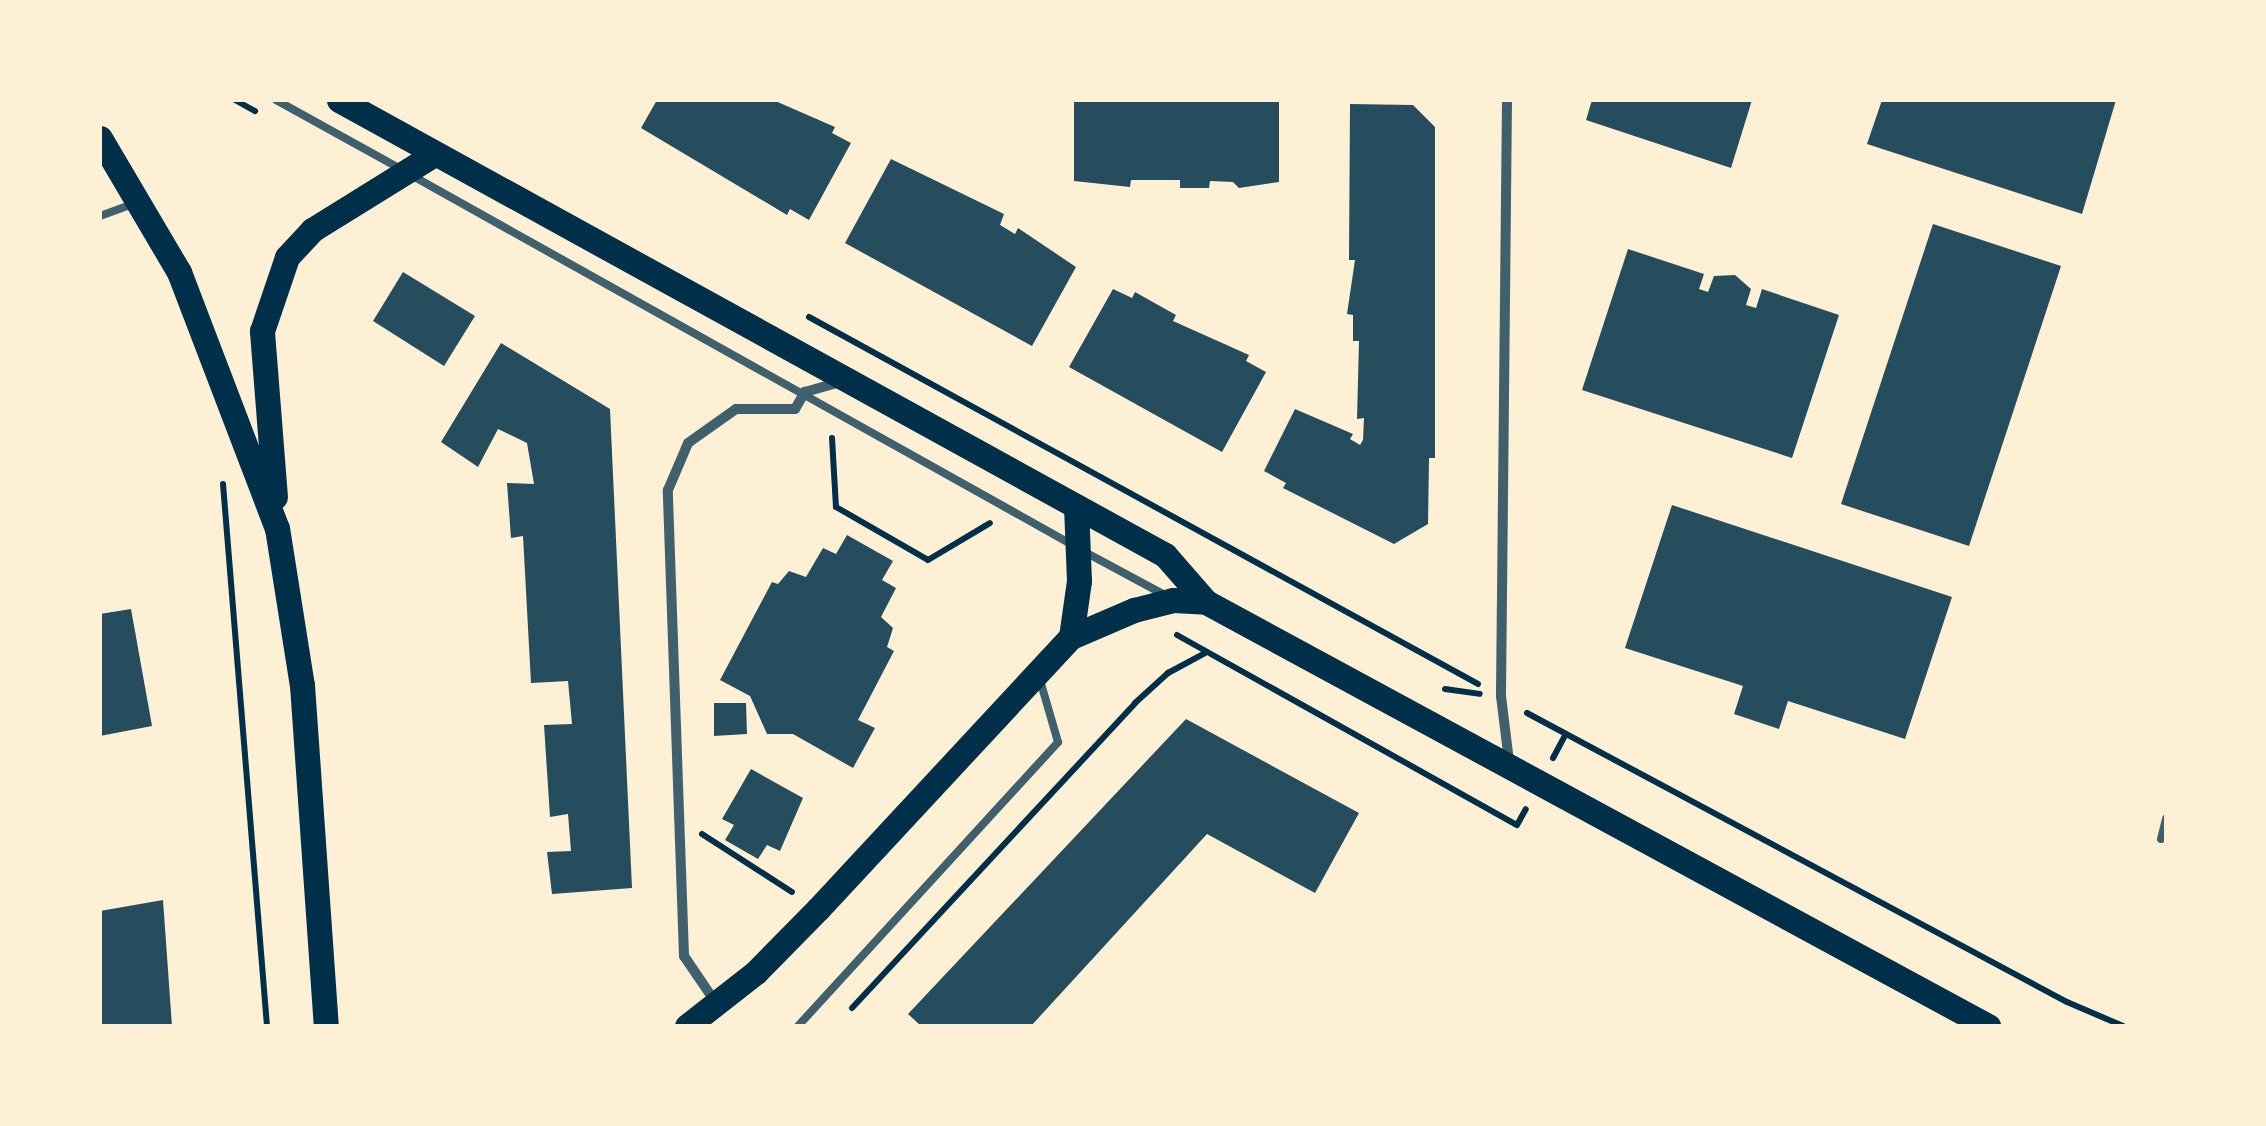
<!DOCTYPE html>
<style>
body{margin:0}
#map{position:relative;width:2266px;height:1126px;overflow:hidden;background:#fdf0d5;font-family:"Sofia Sans Condensed",sans-serif}
div>[style]{position:absolute}
.building>*{inset:0;background:#264d5e}
.path>*{height:6px;margin:-3px;padding:0 3px;transform-origin:3px;border-radius:3px;background:#003049}
.service>*{height:8px;margin:-4px;padding:0 4px;transform-origin:4px;border-radius:4px;background:#3f606c}
.minor>*{height:10px;margin:-5px;padding:0 5px;transform-origin:5px;border-radius:5px;background:#3f606c}
.primary>*{height:25px;margin:-12.5px;padding:0 12.5px;transform-origin:12.5px;border-radius:12.5px;background:#003049}
span{translate:-50% -50%;white-space:nowrap;text-align:center;line-height:1.15;-webkit-text-stroke:8px #fdf0d5;paint-order:stroke}
.frame{position:absolute;inset:0;border:102px solid #fdf0d5;pointer-events:none}
</style>
<div id="map">
<div class="building">
<div style="clip-path:polygon(657px 100px,773px 100px,835px 127px,832px 133px,851px 143px,809px 220px,790px 209px,787px 215px,641px 128px)"></div>
<div style="clip-path:polygon(1074px 100px,1279px 100px,1279px 182px,1239px 188px,1233px 182px,1210px 181px,1209px 188px,1180px 188px,1180px 180px,1131px 180px,1130px 187px,1074px 181px)"></div>
<div style="clip-path:polygon(1592px 100px,1752px 100px,1731px 168px,1586px 120px)"></div>
<div style="clip-path:polygon(1882px 100px,2116px 100px,2082px 214px,1867px 144px)"></div>
<div style="clip-path:polygon(1350px 104px,1413px 105px,1435px 127px,1435px 458px,1429px 458px,1428px 524px,1394px 544px,1283px 488px,1286px 483px,1264px 471px,1295px 409px,1353px 434px,1350px 439px,1360px 445px,1363px 440px,1364px 418px,1357px 419px,1359px 341px,1353px 341px,1353px 315px,1347px 314px,1355px 260px,1349px 260px)"></div>
<div style="clip-path:polygon(891px 159px,1004px 214px,1000px 225px,1015px 234px,1018px 228px,1076px 267px,1032px 346px,845px 243px)"></div>
<div style="clip-path:polygon(1933px 224px,2061px 266px,1969px 546px,1841px 504px)"></div>
<div style="clip-path:polygon(1628px 249px,1704px 274px,1699px 289px,1708px 292px,1714px 276px,1735px 275px,1751px 289px,1746px 305px,1756px 308px,1762px 289px,1839px 315px,1792px 458px,1582px 390px)"></div>
<div style="clip-path:polygon(403px 272px,475px 316px,444px 366px,373px 321px)"></div>
<div style="clip-path:polygon(1113px 289px,1132px 298px,1135px 292px,1176px 315px,1173px 321px,1249px 355px,1246px 361px,1266px 372px,1222px 452px,1069px 367px)"></div>
<div style="clip-path:polygon(501px 343px,610px 409px,632px 888px,552px 894px,547px 852px,571px 851px,568px 814px,550px 817px,544px 725px,572px 724px,568px 681px,531px 683px,523px 536px,511px 538px,507px 483px,534px 484px,527px 443px,498px 429px,478px 467px,441px 442px)"></div>
<div style="clip-path:polygon(1672px 505px,1952px 597px,1905px 739px,1788px 701px,1779px 729px,1734px 714px,1743px 686px,1625px 648px)"></div>
<div style="clip-path:polygon(847px 535px,893px 561px,882px 580px,896px 588px,881px 617px,893px 628px,887px 647px,894px 651px,858px 720px,875px 728px,853px 768px,793px 734px,767px 734px,750px 696px,720px 680px,772px 582px,778px 584px,789px 571px,806px 577px,823px 548px,836px 554px)"></div>
<div style="clip-path:polygon(131px 609px,152px 726px,100px 736px,100px 614px)"></div>
<div style="clip-path:polygon(714px 703px,746px 703px,747px 734px,714px 736px)"></div>
<div style="clip-path:polygon(1186px 719px,1359px 813px,1315px 893px,1207px 834px,1031px 1026px,921px 1026px,908px 1014px)"></div>
<div style="clip-path:polygon(751px 769px,803px 798px,780px 851px,767px 845px,758px 859px,725px 840px,734px 825px,722px 819px)"></div>
<div style="clip-path:polygon(163px 900px,172px 1026px,100px 1026px,100px 911px)"></div>
</div>
<div class="path">
<div style="left:235px;top:100px;width:23px;rotate:29deg"></div>
<div style="left:809px;top:317px;width:763px;rotate:28.75deg"></div>
<div style="left:832px;top:438px;width:69px;rotate:86.7deg"></div>
<div style="left:836px;top:507px;width:106px;rotate:29.9deg"></div>
<div style="left:928px;top:560px;width:72px;rotate:-30.8deg"></div>
<div style="left:223px;top:484px;width:544px;rotate:85.36deg"></div>
<div style="left:1177px;top:635px;width:389px;rotate:29.2deg"></div>
<div style="left:1517px;top:825px;width:18px;rotate:-61deg"></div>
<div style="left:1445px;top:689px;width:35px;rotate:8deg"></div>
<div style="left:1527px;top:713px;width:612px;rotate:28.16deg"></div>
<div style="left:2067px;top:1002px;width:61px;rotate:23.2deg"></div>
<div style="left:1553px;top:758px;width:24px;rotate:-62deg"></div>
<div style="left:702px;top:834px;width:107px;rotate:32.8deg"></div>
<div style="left:852px;top:1008px;width:416px;rotate:-47.1deg"></div>
<div style="left:1135px;top:703px;width:45px;rotate:-42.3deg"></div>
<div style="left:1168px;top:673px;width:42px;rotate:-28.4deg"></div>
</div>
<div class="service">
<div style="left:276px;top:100px;width:141px;rotate:28.9deg"></div>
<div style="left:411px;top:175px;width:756px;rotate:29.21deg"></div>
<div style="left:100px;top:216px;width:35px;rotate:-20deg"></div>
<div style="left:1083px;top:551px;width:91px;rotate:28.3deg"></div>
<div style="left:2161px;top:839px;width:21px;rotate:-76deg"></div>
<div style="left:798px;top:1026px;width:385px;rotate:-47.5deg"></div>
<div style="left:1058px;top:742px;width:65px;rotate:-106.2deg"></div>
</div>
<div class="minor">
<div style="left:1507px;top:100px;width:596px;rotate:90.58deg"></div>
<div style="left:1501px;top:696px;width:65px;rotate:83deg"></div>
<div style="left:716px;top:1003px;width:57px;rotate:-124.2deg"></div>
<div style="left:684px;top:956px;width:466px;rotate:-92deg"></div>
<div style="left:668px;top:490px;width:51px;rotate:-66.9deg"></div>
<div style="left:688px;top:443px;width:59px;rotate:-35.3deg"></div>
<div style="left:736px;top:409px;width:59px"></div>
<div style="left:795px;top:409px;width:20px;rotate:-60deg"></div>
<div style="left:805px;top:392px;width:36px;rotate:-16deg"></div>
</div>
<div class="primary">
<div style="left:339px;top:100px;width:943px;rotate:28.85deg"></div>
<div style="left:1165px;top:555px;width:62px;rotate:48.9deg"></div>
<div style="left:1206px;top:602px;width:890px;rotate:28.47deg"></div>
<div style="left:100px;top:138px;width:156px;rotate:59.5deg"></div>
<div style="left:179px;top:272px;width:274px;rotate:69.1deg"></div>
<div style="left:277px;top:528px;width:159px;rotate:81deg"></div>
<div style="left:302px;top:685px;width:342px;rotate:86deg"></div>
<div style="left:275px;top:497px;width:167px;rotate:-94.5deg"></div>
<div style="left:262px;top:331px;width:78px;rotate:-71.3deg"></div>
<div style="left:287px;top:257px;width:37px;rotate:-47deg"></div>
<div style="left:312px;top:230px;width:142px;rotate:-31.8deg"></div>
<div style="left:1071px;top:637px;width:57px;rotate:-81.9deg"></div>
<div style="left:1079px;top:581px;width:74px;rotate:-92.3deg"></div>
<div style="left:687px;top:1026px;width:88px;rotate:-38deg"></div>
<div style="left:756px;top:972px;width:88px;rotate:-45.5deg"></div>
<div style="left:818px;top:909px;width:371px;rotate:-47.1deg"></div>
<div style="left:1071px;top:637px;width:69px;rotate:-23.2deg"></div>
<div style="left:1134px;top:610px;width:40px;rotate:-14.4deg"></div>
<div style="left:1173px;top:600px;width:33px;rotate:3deg"></div>
</div>
<div class="frame"></div>
</div>
